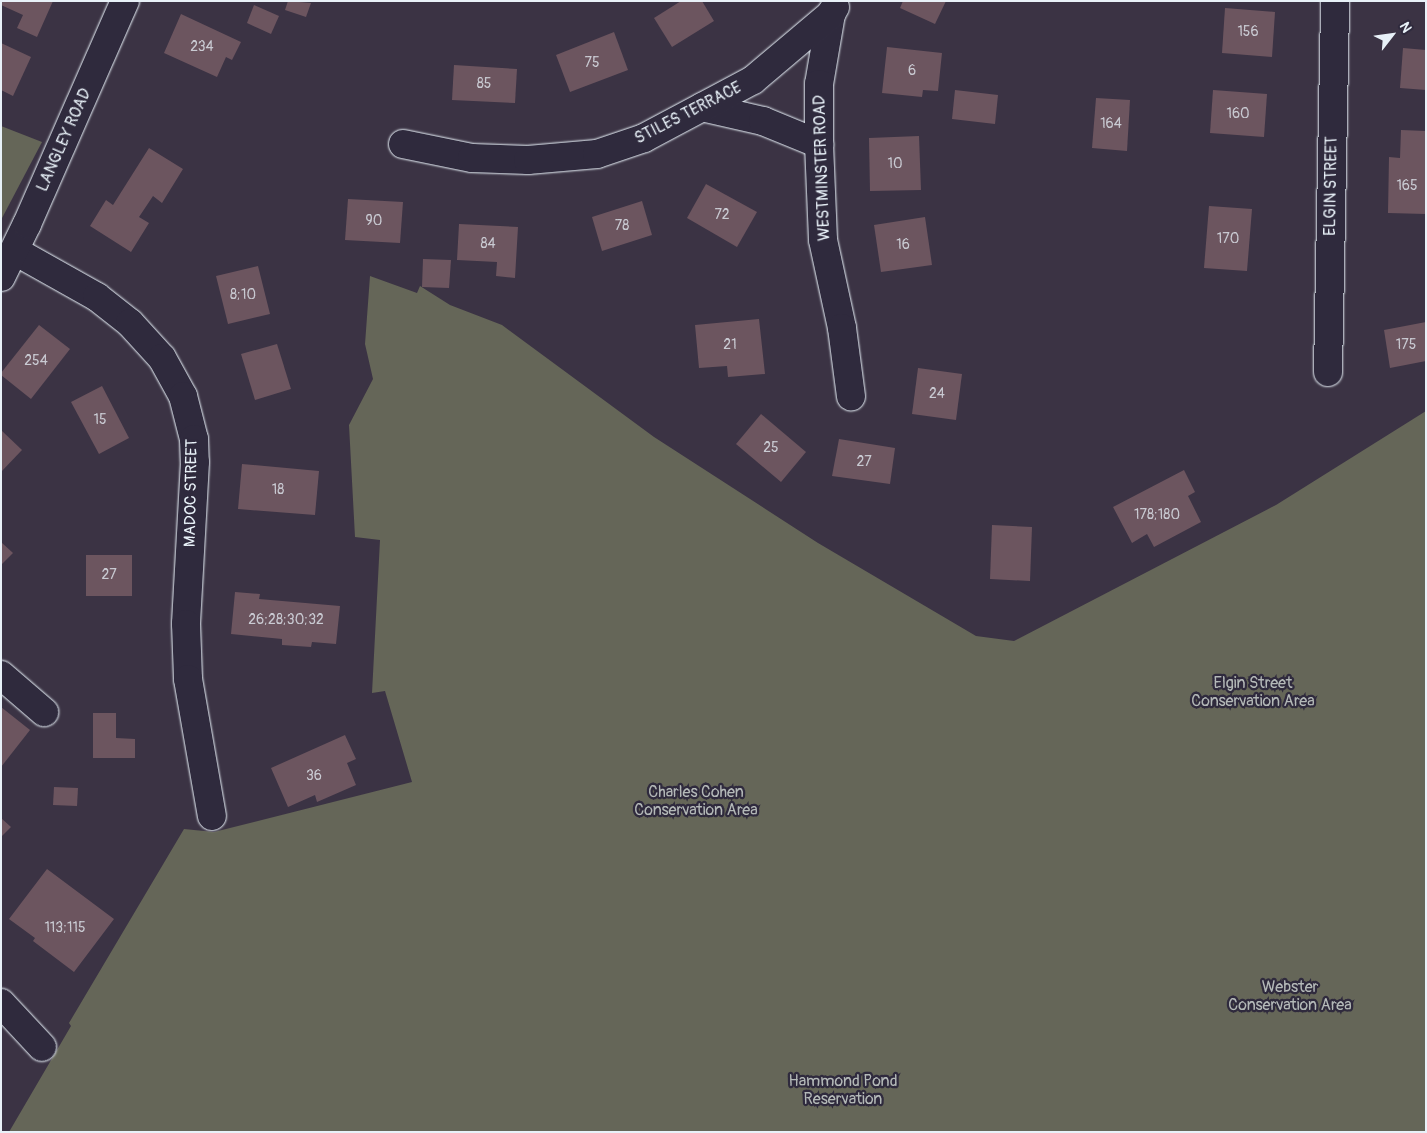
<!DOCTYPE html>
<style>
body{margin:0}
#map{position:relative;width:1427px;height:1133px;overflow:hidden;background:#3b3344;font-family:Pangolin,sans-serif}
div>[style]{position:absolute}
.green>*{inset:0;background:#656658}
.building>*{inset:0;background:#6c555f}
.roads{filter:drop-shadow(0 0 1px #e8f1f8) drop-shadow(0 0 1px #e8f1f8)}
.minor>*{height:28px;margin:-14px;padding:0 14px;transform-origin:14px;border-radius:14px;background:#2f2a3d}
span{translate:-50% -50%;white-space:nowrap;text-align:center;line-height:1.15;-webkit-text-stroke:4.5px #2f2a3d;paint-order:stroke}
.number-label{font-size:14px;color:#c9cad2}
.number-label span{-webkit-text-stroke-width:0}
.street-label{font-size:16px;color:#e8f1f8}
.park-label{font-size:16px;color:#b4b9b8}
.frame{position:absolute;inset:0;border:2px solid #e8f1f8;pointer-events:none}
.north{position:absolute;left:1367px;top:10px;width:50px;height:50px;-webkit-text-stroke:4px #2f2a3d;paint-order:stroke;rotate:60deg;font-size:14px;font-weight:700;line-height:20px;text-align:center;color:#e8f1f8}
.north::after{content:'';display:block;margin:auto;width:18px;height:22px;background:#e8f1f8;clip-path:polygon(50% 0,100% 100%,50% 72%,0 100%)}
</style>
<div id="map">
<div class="green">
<div style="clip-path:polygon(1px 126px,42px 142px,1px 220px)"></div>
<div style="clip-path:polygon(370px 276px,417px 293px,420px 286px,450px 305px,502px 325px,654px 437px,818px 543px,976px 636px,1014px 641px,1276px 505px,1426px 411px,1426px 1132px,9px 1132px,71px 1026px,69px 1023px,184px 829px,214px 832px,412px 782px,385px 691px,372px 693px,380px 540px,355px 537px,349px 425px,373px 379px,365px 344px)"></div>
</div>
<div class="building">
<div style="clip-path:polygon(1px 1px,53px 1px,37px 37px,17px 28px,23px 15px,1px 5px)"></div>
<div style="clip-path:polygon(288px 1px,311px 3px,306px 17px,285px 10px)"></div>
<div style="clip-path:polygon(681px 1px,702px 1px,714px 21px,672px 47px,654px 18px)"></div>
<div style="clip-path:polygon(903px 1px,946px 1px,935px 24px,900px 8px)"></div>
<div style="clip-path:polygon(254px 5px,279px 16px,271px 34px,247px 23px)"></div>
<div style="clip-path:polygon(1225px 8px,1275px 12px,1272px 57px,1222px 53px)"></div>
<div style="clip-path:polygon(181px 14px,241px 42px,232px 60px,226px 57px,217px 77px,164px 53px)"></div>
<div style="clip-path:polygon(614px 32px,628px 70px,570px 92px,556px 55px)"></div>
<div style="clip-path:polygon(1px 43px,31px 57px,13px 96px,1px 90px)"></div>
<div style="clip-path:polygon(887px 47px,942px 53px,938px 91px,923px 90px,922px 97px,882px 93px)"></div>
<div style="clip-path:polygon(1403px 48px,1426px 50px,1426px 90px,1400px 88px)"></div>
<div style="clip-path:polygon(454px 65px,517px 69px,515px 103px,452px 100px)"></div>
<div style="clip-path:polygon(955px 90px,998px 95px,995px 124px,952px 119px)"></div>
<div style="clip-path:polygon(1213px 90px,1267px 94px,1264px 137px,1210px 133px)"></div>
<div style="clip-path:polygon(1096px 98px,1130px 100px,1127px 151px,1092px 148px)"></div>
<div style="clip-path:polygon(1401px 130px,1426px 131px,1426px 214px,1388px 213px,1389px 157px,1400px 158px)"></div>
<div style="clip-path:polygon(919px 136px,921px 190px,870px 191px,869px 138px)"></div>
<div style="clip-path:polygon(149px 148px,183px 169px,162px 203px,153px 196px,139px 217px,149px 223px,131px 252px,90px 226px,106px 200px,113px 205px)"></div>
<div style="clip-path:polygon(706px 184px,757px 212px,737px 247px,687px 218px)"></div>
<div style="clip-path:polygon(348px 199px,403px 202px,400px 243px,345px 240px)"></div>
<div style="clip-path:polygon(642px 201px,652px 235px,602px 251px,592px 217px)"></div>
<div style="clip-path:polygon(1209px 206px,1252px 209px,1247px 271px,1204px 268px)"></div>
<div style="clip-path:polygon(925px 217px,932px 265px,881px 272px,874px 225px)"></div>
<div style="clip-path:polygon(459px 224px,518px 227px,515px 278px,496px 276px,497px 262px,457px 260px)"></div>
<div style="clip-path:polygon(423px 259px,451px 260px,449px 288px,422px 287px)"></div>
<div style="clip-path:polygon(258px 266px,270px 314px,228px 324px,216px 276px)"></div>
<div style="clip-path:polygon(759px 319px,765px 374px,728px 377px,727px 366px,699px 368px,695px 325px)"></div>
<div style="clip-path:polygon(1426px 322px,1426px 361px,1390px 368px,1384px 330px)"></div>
<div style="clip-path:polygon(39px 325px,70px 349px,31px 399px,1px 375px,1px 373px)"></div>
<div style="clip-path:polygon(277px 344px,291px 389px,255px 400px,241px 354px)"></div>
<div style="clip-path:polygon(918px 368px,962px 374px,956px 420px,912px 414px)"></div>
<div style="clip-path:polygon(102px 386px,129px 438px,99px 454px,71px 402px)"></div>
<div style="clip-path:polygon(761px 414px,806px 452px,781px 482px,736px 444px)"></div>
<div style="clip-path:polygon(1px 430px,22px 450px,1px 472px)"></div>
<div style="clip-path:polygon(839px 439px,895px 448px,890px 484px,832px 476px)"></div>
<div style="clip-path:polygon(242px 464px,319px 471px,315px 515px,238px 509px)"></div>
<div style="clip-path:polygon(1184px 470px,1195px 492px,1188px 496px,1201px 522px,1154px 547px,1147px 534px,1132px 543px,1113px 507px)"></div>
<div style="clip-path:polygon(992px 525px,1032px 527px,1030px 581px,990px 579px)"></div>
<div style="clip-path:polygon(1px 542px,13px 553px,1px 565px)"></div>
<div style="clip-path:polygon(86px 555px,132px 555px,132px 596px,86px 596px)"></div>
<div style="clip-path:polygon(235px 592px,260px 594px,259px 599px,340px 606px,336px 644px,312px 642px,311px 647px,282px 645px,282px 639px,231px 634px)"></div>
<div style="clip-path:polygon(1px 707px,30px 730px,1px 767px)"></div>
<div style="clip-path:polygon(93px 713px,116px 713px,116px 738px,135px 739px,135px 758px,93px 758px)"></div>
<div style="clip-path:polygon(345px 735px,356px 759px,347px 763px,356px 785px,317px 802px,315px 795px,288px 807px,271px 768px)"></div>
<div style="clip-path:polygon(54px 787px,78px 788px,77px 806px,53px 805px)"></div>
<div style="clip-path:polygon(1px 818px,11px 827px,1px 837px)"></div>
<div style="clip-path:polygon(47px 869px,114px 919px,74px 972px,33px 941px,35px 938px,9px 919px)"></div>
</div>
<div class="roads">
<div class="minor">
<div style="left:835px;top:7px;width:8px;rotate:120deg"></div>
<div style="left:831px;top:14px;width:71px;rotate:99.7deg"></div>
<div style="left:819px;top:84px;width:60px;rotate:90deg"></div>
<div style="left:819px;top:144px;width:96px;rotate:87.6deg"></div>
<div style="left:823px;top:240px;width:90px;rotate:77.8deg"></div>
<div style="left:842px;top:328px;width:69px;rotate:82.5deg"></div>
<div style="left:702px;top:107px;width:63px;rotate:12.9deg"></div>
<div style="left:763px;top:121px;width:61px;rotate:22.3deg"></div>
<div style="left:403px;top:144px;width:70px;rotate:11.5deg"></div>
<div style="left:472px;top:158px;width:56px;rotate:2deg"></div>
<div style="left:528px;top:160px;width:69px;rotate:-5deg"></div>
<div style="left:597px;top:154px;width:50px;rotate:-18.8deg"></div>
<div style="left:644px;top:138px;width:123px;rotate:-28deg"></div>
<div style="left:753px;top:80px;width:102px;rotate:-40.2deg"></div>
<div style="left:15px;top:251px;width:94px;rotate:29.3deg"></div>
<div style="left:97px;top:297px;width:42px;rotate:38.2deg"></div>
<div style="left:130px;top:323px;width:47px;rotate:47.6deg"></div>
<div style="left:162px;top:358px;width:43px;rotate:61.1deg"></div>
<div style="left:183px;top:396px;width:44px;rotate:75.7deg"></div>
<div style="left:194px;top:439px;width:23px;rotate:88deg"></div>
<div style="left:195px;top:462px;width:162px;rotate:93.2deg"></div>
<div style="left:186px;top:624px;width:55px;rotate:87.9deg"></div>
<div style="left:188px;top:679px;width:139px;rotate:80.1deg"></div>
<div style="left:1px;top:277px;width:59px;rotate:-63.9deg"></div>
<div style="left:27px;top:224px;width:244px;rotate:-66.3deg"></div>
<div style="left:1328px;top:372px;width:371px;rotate:-88.9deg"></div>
<div style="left:1px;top:675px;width:57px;rotate:40.7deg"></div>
<div style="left:1px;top:1003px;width:60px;rotate:47deg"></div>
</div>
</div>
<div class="number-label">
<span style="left:1248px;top:32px">156</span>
<span style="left:202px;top:47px">234</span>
<span style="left:592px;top:63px">75</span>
<span style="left:912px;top:71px">6</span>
<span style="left:484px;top:84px">85</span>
<span style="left:1238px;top:114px">160</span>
<span style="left:1111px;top:124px">164</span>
<span style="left:895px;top:164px">10</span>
<span style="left:1407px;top:186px">165</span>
<span style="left:722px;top:215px">72</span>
<span style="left:374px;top:221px">90</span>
<span style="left:622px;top:226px">78</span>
<span style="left:1228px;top:239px">170</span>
<span style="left:488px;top:244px">84</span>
<span style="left:903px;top:245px">16</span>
<span style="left:243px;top:295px">8;10</span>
<span style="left:730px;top:345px">21</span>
<span style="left:1406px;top:345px">175</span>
<span style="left:36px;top:361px">254</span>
<span style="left:937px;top:394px">24</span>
<span style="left:100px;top:420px">15</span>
<span style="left:771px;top:448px">25</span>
<span style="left:864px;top:462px">27</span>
<span style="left:278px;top:490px">18</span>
<span style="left:1157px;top:515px">178;180</span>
<span style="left:109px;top:575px">27</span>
<span style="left:286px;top:620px">26;28;30;32</span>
<span style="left:314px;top:776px">36</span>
<span style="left:65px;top:928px">113;115</span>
</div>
<div class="street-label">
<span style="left:688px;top:113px;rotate:-27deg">STILES TERRACE</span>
<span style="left:64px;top:140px;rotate:-66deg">LANGLEY ROAD</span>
<span style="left:822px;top:168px;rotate:-92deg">WESTMINSTER ROAD</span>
<span style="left:1331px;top:186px;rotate:-89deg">ELGIN STREET</span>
<span style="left:191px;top:493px;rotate:-89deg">MADOC STREET</span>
</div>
<div class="park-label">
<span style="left:1253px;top:692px">Elgin Street<br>Conservation Area</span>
<span style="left:696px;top:801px">Charles Cohen<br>Conservation Area</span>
<span style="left:1290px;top:996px">Webster<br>Conservation Area</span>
<span style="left:843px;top:1090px">Hammond Pond<br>Reservation</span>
</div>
<div class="frame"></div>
<div class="north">N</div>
</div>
